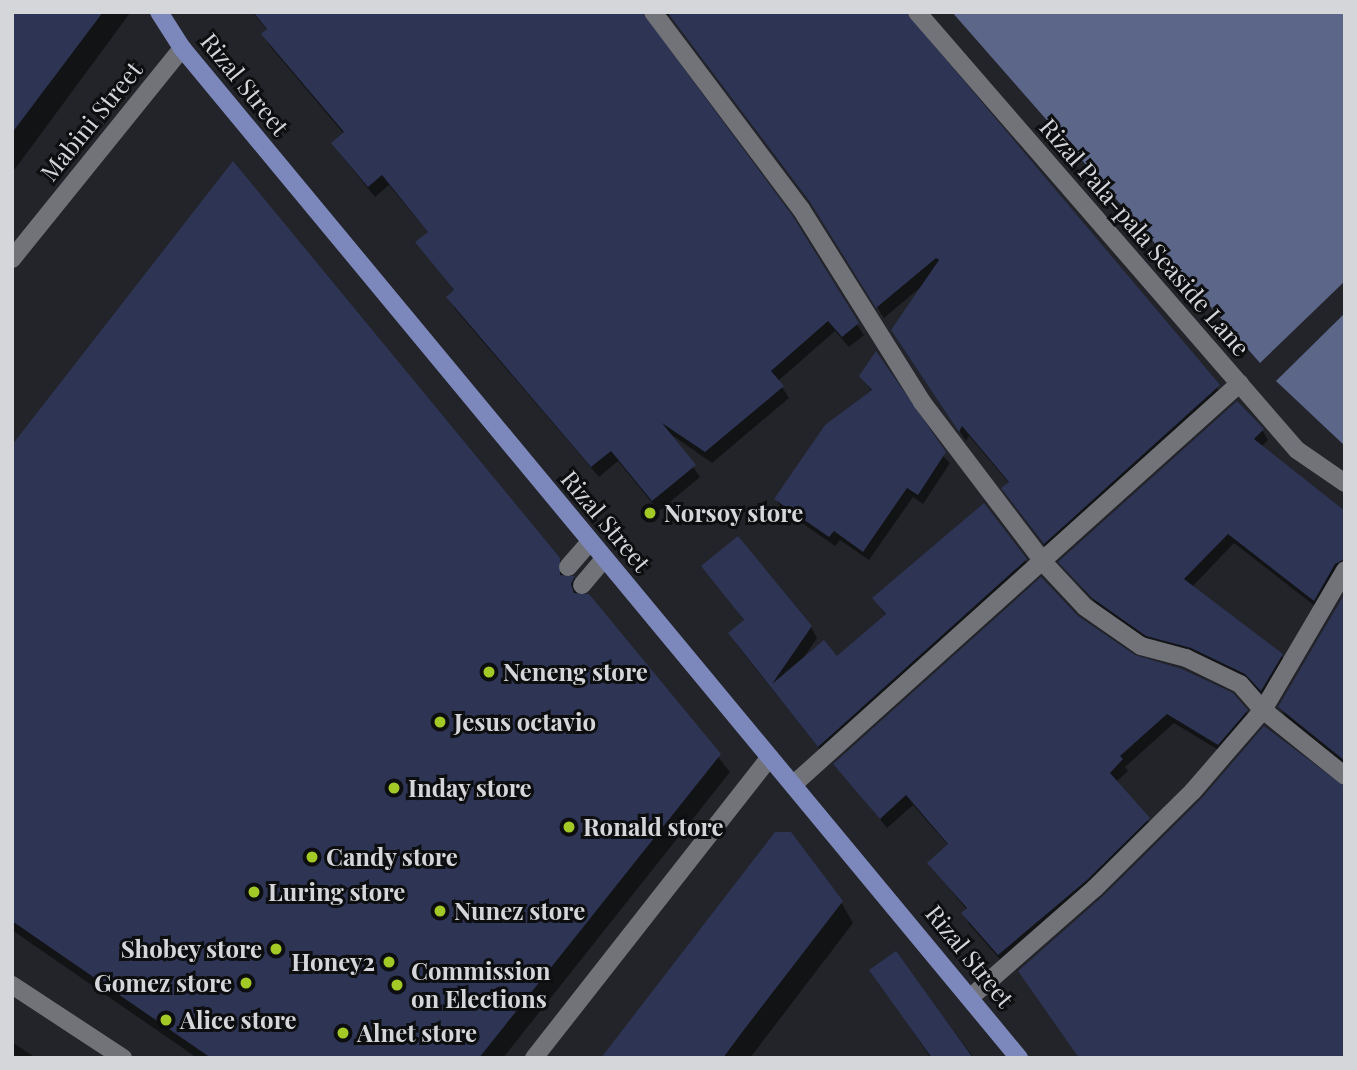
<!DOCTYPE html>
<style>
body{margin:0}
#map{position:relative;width:1357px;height:1070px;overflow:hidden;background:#232429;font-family:"Playfair Display",serif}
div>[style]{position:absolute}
.water>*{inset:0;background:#5c6688}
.shadow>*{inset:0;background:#0007}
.building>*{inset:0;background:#2d3454}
.minor>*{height:18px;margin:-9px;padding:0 9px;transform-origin:9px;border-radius:9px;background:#727379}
.major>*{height:18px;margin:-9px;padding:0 9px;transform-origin:9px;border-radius:9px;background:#7c88bb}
.dots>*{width:19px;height:19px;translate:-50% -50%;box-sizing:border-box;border:4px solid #0d0e10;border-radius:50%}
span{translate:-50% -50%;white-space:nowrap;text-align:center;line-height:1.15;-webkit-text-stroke:6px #0d0e10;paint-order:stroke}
.street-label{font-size:24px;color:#d5d6da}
.poi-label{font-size:24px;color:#d5d6da;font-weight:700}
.left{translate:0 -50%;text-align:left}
.right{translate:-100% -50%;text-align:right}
.frame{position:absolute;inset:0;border:14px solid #d5d6da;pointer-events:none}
</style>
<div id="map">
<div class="water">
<div style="clip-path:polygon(952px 12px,1345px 12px,1345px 281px,1260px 363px)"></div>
<div style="clip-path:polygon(1345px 313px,1345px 446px,1276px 381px)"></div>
</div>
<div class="shadow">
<div style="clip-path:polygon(12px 12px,130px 13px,12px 173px)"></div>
<div style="clip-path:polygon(252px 12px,657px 12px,648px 20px,864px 335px,849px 347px,835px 331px,778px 381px,789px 398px,712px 463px,669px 433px,700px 477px,659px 511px,618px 461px,599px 477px,455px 309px,448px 297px,455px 292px,417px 243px,429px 233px,389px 185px,375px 197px,340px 154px,333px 143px,344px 134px,270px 46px,263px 35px,268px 31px)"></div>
<div style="clip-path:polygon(660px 12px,903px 12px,1225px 398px,1051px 554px,1010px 499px,1009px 483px,969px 436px,966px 441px,899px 342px,922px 286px,884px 318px,819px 214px,670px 16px)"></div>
<div style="clip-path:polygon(861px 376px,950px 463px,923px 504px,913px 497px,869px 560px,840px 540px,835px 546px,782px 509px,776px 499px,872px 392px)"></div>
<div style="clip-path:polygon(1262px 430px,1268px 440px,1261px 447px,1345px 514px,1345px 573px,1320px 610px,1234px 543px,1192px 587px,1281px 655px,1287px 665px,1267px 699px,1252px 684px,1198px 657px,1153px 645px,1100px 608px,1060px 562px)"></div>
<div style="clip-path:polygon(12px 448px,559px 559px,730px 772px,503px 1058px,197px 1058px,12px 930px)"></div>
<div style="clip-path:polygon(1025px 560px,1032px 571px,826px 757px,737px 645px,730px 634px,745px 622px,703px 566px,811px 627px,817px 638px,804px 657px,837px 658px,886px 616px,874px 599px)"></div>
<div style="clip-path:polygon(1345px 600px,1345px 765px,1286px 717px,1280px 707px)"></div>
<div style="clip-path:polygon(1077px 617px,1134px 657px,1246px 711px,1253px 722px,1225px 754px,1174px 723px,1125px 767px,1128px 771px,1116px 782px,1155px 829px,1005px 965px,969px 924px,963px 913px,967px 910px,929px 863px,949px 846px,913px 805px,887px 828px,837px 766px)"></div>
<div style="clip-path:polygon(841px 902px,853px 923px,750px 1058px,603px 1058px)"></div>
<div style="clip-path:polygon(895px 953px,974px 1058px,931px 1058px,871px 970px)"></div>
<div style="clip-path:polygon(12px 1042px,36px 1058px,12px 1058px)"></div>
</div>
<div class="building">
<div style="clip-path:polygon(12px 12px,103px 12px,12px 133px)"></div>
<div style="clip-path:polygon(253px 12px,642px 12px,792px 215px,859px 323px,842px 337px,828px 321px,771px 371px,784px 386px,705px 452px,662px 423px,696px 465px,652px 501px,611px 451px,591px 467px,446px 297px,454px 290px,415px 242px,428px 232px,382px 175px,368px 187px,331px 143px,344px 132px,261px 34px,267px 29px)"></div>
<div style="clip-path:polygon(667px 12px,906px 12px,1220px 385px,1044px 544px,1001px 488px,1009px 482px,962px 426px,959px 432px,891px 330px,939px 260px,936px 258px,876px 308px,810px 202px)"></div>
<div style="clip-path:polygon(233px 161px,560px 558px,560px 575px,575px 576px,571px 584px,574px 593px,589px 594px,721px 754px,479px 1058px,211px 1058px,12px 921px,12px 445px)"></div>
<div style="clip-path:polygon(876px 351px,946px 452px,918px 495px,907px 488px,863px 552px,834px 531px,829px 537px,774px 499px,825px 425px,872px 390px,859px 376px)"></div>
<div style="clip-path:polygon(1237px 401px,1264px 429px,1254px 439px,1345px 511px,1345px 559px,1335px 564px,1314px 601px,1228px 534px,1184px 579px,1283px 654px,1261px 691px,1245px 674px,1191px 648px,1146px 636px,1092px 598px,1058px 562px)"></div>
<div style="clip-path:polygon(984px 503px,1027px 559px,818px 747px,728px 633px,744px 620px,701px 566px,738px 536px,812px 626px,772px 684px,824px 640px,837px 656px,886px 614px,872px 598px)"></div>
<div style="clip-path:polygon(1041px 577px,1078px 616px,1135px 655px,1182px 669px,1233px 693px,1248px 710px,1218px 745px,1167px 714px,1120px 756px,1123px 759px,1110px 773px,1150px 818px,1087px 880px,998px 955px,961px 913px,967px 908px,927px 863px,948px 844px,906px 795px,880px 819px,833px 764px)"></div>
<div style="clip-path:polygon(1345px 593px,1345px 761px,1278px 707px)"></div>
<div style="clip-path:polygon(1264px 726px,1345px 787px,1345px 1058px,1079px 1058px,1018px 971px,1103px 896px,1201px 799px)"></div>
<div style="clip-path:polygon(775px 832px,791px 832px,843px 901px,743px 1031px,723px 1058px,601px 1058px)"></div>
<div style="clip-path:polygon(896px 951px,973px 1058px,932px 1058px,869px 970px)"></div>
</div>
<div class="minor">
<div style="left:653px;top:12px;width:246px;rotate:53.1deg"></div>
<div style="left:801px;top:209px;width:228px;rotate:57.9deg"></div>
<div style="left:922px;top:402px;width:202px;rotate:52.8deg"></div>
<div style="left:1044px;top:563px;width:60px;rotate:47deg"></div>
<div style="left:1085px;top:607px;width:68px;rotate:34.9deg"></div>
<div style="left:1141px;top:646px;width:47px;rotate:14.9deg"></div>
<div style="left:1186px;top:658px;width:60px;rotate:25.7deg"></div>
<div style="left:1240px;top:684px;width:35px;rotate:49deg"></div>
<div style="left:1263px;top:710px;width:105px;rotate:38.8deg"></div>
<div style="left:917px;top:12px;width:580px;rotate:49.06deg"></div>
<div style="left:1297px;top:450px;width:58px;rotate:34.5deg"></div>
<div style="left:12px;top:259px;width:271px;rotate:-51.1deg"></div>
<div style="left:568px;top:567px;width:33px;rotate:-49deg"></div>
<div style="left:582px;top:585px;width:35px;rotate:-50deg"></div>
<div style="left:795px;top:783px;width:598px;rotate:-41.95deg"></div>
<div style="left:12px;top:985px;width:133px;rotate:33.3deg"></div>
<div style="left:972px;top:996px;width:164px;rotate:-41.3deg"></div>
<div style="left:1095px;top:888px;width:138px;rotate:-44.7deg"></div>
<div style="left:1193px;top:791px;width:107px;rotate:-49.2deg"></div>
<div style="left:1263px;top:710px;width:162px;rotate:-59.6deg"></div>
<div style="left:534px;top:1058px;width:382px;rotate:-51.9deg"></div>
</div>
<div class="major">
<div style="left:159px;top:12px;width:43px;rotate:57.4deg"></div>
<div style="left:182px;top:48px;width:1312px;rotate:50.35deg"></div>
</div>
<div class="dots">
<div style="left:650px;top:513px;background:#a3c926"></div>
<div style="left:489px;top:672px;background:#a3c926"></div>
<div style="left:440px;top:722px;background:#a3c926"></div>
<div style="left:394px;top:788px;background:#a3c926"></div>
<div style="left:569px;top:827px;background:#a3c926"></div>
<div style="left:312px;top:857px;background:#a3c926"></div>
<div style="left:254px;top:892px;background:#a3c926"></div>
<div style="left:440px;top:911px;background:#a3c926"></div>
<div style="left:276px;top:949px;background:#a3c926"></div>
<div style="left:389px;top:962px;background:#a3c926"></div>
<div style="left:246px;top:983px;background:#a3c926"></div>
<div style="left:397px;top:985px;background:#a3c926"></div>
<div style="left:166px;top:1020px;background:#a3c926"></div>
<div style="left:343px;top:1033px;background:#a3c926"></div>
</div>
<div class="street-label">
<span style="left:245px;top:84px;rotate:51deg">Rizal Street</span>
<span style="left:91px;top:121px;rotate:-51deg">Mabini Street</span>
<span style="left:1145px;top:237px;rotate:49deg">Rizal Pala-pala Seaside Lane</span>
<span style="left:606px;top:521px;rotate:50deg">Rizal Street</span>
<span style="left:970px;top:956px;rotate:51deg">Rizal Street</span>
</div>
<div class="poi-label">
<span class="left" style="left:664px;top:513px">Norsoy store</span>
<span class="left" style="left:503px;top:672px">Neneng store</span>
<span class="left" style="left:454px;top:722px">Jesus octavio</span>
<span class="left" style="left:408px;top:788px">Inday store</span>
<span class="left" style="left:583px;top:827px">Ronald store</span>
<span class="left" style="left:326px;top:857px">Candy store</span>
<span class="left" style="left:268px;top:892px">Luring store</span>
<span class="left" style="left:454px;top:911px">Nunez store</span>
<span class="right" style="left:262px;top:949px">Shobey store</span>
<span class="right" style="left:375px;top:962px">Honey2</span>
<span class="left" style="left:411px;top:985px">Commission<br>on Elections</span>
<span class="right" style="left:232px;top:983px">Gomez store</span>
<span class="left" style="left:180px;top:1020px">Alice store</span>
<span class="left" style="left:357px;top:1033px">Alnet store</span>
</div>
<div class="frame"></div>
</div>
